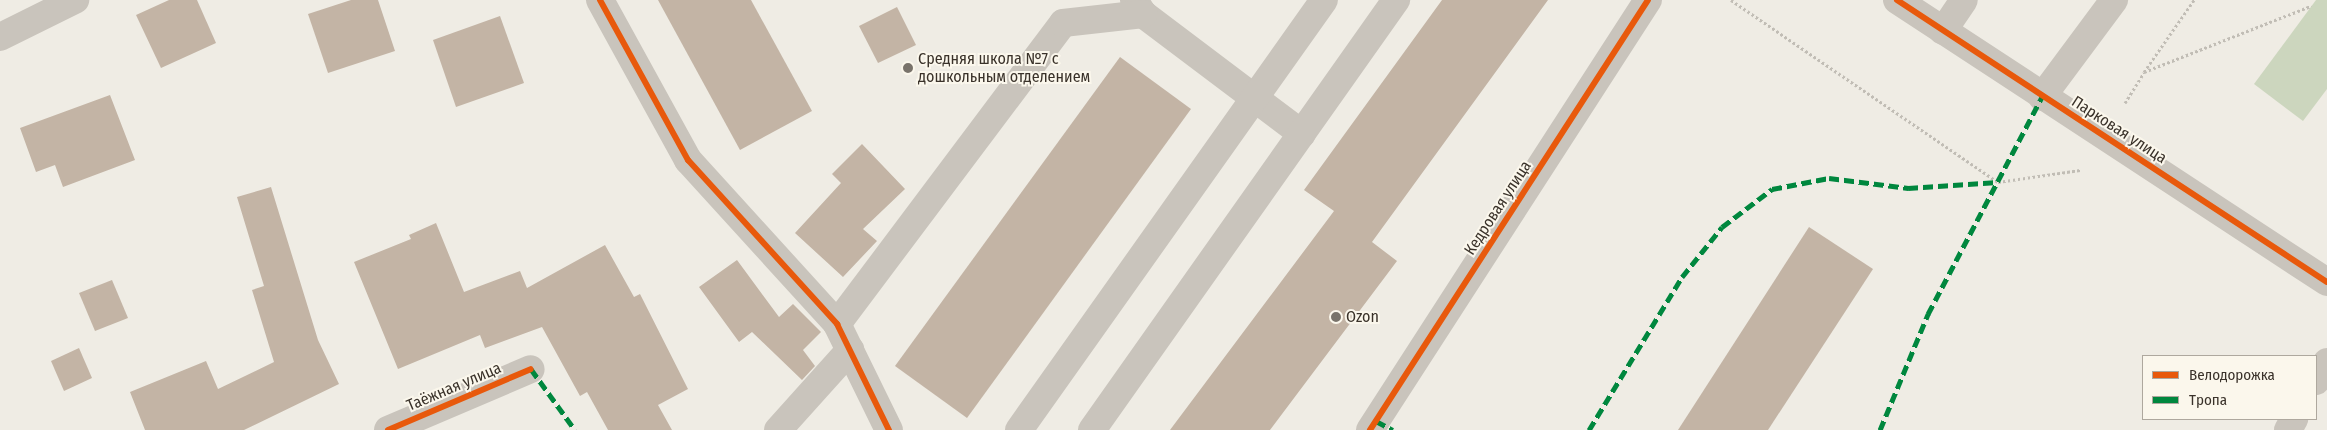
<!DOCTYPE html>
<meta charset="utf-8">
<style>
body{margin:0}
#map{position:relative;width:2327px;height:430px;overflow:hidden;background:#efece4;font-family:"Fira Sans Condensed",sans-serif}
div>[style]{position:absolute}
.green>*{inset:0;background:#ccd6be}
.building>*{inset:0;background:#c3b4a5}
.path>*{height:3px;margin-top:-1.5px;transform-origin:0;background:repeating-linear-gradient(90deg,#c1bdb5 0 2.5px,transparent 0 5px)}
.minor>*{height:28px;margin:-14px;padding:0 14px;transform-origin:14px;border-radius:14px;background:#c9c4bc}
.quiet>*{height:5px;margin-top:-2.5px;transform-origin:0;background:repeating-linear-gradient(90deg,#00873e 0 10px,transparent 0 15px)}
.cycleway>*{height:6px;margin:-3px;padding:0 3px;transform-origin:3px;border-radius:3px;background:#e8590c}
.dots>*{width:14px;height:14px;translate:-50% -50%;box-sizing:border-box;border:2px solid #fbf7ec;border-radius:50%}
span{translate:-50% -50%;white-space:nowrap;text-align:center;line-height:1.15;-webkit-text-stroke:4px #fbf7ec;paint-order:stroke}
.poi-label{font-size:16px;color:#3a322a}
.left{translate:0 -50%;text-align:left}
.street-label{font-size:16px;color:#3a322a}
.legend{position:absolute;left:2142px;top:355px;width:175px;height:65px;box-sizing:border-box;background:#fbf7ec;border:1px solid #aea89e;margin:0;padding:6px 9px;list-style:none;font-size:15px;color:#3a322a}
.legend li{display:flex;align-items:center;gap:10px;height:25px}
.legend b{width:25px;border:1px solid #aea89e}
</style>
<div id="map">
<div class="green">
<div style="clip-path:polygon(2316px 0,2327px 0,2327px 89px,2303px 121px,2254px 84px)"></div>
</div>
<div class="building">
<div style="clip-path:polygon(169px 0,197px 0,216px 43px,161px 68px,136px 15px)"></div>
<div style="clip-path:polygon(351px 0,378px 0,395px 51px,328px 73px,308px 14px)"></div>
<div style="clip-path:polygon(658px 0,751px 0,812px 111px,740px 150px)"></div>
<div style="clip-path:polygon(1442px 0,1548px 0,1372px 242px,1397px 261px,1270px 430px,1170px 430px,1334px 211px,1304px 190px)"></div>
<div style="clip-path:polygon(897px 7px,916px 45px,878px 63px,859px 26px)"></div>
<div style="clip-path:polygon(500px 16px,524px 83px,456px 107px,433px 40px)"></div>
<div style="clip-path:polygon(1120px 57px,1191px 109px,967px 418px,895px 366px)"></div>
<div style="clip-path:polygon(110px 95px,135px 160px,63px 187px,55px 165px,36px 172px,20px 128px)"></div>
<div style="clip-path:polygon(862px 144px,905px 189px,863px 229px,877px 241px,843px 277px,795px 233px,841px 183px,832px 174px)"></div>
<div style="clip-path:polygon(271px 187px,318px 340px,339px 384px,244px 430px,145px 430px,130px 392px,206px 361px,218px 389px,274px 362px,252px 290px,264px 286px,237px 197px)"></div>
<div style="clip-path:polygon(436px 223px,464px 292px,520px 271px,527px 288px,605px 245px,634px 297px,640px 294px,688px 389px,658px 405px,672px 430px,608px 430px,587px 392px,580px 396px,542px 327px,485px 348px,480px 335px,398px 369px,354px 262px,411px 239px,409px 235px)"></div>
<div style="clip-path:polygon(1809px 227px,1873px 269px,1768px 430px,1678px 430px)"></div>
<div style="clip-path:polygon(737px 260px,779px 317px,793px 304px,821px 332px,803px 350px,815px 366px,802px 380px,752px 332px,739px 342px,699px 287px)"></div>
<div style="clip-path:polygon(112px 280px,128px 318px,95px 331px,79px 293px)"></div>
<div style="clip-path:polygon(79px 348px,92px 378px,64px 391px,51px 361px)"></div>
</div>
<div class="path">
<div style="left:1731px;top:0;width:323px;rotate:34.3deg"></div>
<div style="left:1998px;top:182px;width:83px;rotate:-8.3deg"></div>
<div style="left:2144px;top:72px;width:88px;rotate:-55.2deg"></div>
<div style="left:2125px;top:103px;width:36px;rotate:-58deg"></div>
<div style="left:2144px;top:72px;width:180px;rotate:-21.6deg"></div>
</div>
<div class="minor">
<div style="left:600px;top:0;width:183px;rotate:61.2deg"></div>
<div style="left:688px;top:160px;width:222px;rotate:47.7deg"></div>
<div style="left:837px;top:324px;width:118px;rotate:63.9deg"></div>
<div style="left:1134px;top:0;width:17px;rotate:57deg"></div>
<div style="left:1143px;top:14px;width:199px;rotate:37deg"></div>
<div style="left:1897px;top:0;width:514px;rotate:33.26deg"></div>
<div style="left:1943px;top:31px;width:37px;rotate:-56deg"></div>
<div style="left:0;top:37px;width:84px;rotate:-26.3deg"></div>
<div style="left:2042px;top:97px;width:121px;rotate:-53.4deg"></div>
<div style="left:837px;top:324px;width:376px;rotate:-53.1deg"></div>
<div style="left:1063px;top:23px;width:81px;rotate:-6.4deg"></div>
<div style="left:2316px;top:381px;width:22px;rotate:-60deg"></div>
<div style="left:388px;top:430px;width:155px;rotate:-23.1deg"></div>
<div style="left:778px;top:430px;width:108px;rotate:-48deg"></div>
<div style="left:1019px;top:430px;width:527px;rotate:-54.65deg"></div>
<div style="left:1092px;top:430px;width:527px;rotate:-54.74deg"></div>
<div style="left:1370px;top:430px;width:512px;rotate:-57.12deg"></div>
<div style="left:2288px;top:430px;width:13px;rotate:-61deg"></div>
</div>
<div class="quiet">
<div style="left:531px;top:369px;width:75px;rotate:54.2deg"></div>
<div style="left:1376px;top:421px;width:19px;rotate:28deg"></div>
<div style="left:1589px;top:430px;width:179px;rotate:-58.7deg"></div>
<div style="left:1682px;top:277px;width:64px;rotate:-51.3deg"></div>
<div style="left:1722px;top:227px;width:63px;rotate:-37.2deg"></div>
<div style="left:1772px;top:189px;width:58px;rotate:-10.9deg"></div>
<div style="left:1829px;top:178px;width:80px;rotate:7.2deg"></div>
<div style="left:1908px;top:188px;width:90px;rotate:-3.8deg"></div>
<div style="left:1880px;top:430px;width:126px;rotate:-67.5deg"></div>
<div style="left:1928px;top:314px;width:245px;rotate:-62.3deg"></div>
</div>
<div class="cycleway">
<div style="left:600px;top:0;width:183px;rotate:61.2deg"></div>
<div style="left:688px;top:160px;width:222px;rotate:47.7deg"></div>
<div style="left:837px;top:324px;width:118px;rotate:63.9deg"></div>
<div style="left:1897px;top:0;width:514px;rotate:33.26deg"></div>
<div style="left:388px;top:430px;width:155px;rotate:-23.1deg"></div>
<div style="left:1370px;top:430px;width:512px;rotate:-57.12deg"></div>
</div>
<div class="dots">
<div style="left:908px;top:68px;background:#79736b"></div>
<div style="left:1336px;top:317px;background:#79736b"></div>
</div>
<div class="poi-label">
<span class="left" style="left:918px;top:68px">Средняя школа №7 с<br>дошкольным отделением</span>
<span class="left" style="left:1346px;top:317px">Ozon</span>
</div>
<div class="street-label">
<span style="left:2119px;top:130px;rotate:33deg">Парковая улица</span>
<span style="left:1498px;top:208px;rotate:-57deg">Кедровая улица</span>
<span style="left:454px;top:387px;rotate:-23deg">Таёжная улица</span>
</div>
<ul class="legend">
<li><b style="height:6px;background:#e8590c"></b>Велодорожка</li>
<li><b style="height:6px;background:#00873e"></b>Тропа</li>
</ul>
</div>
